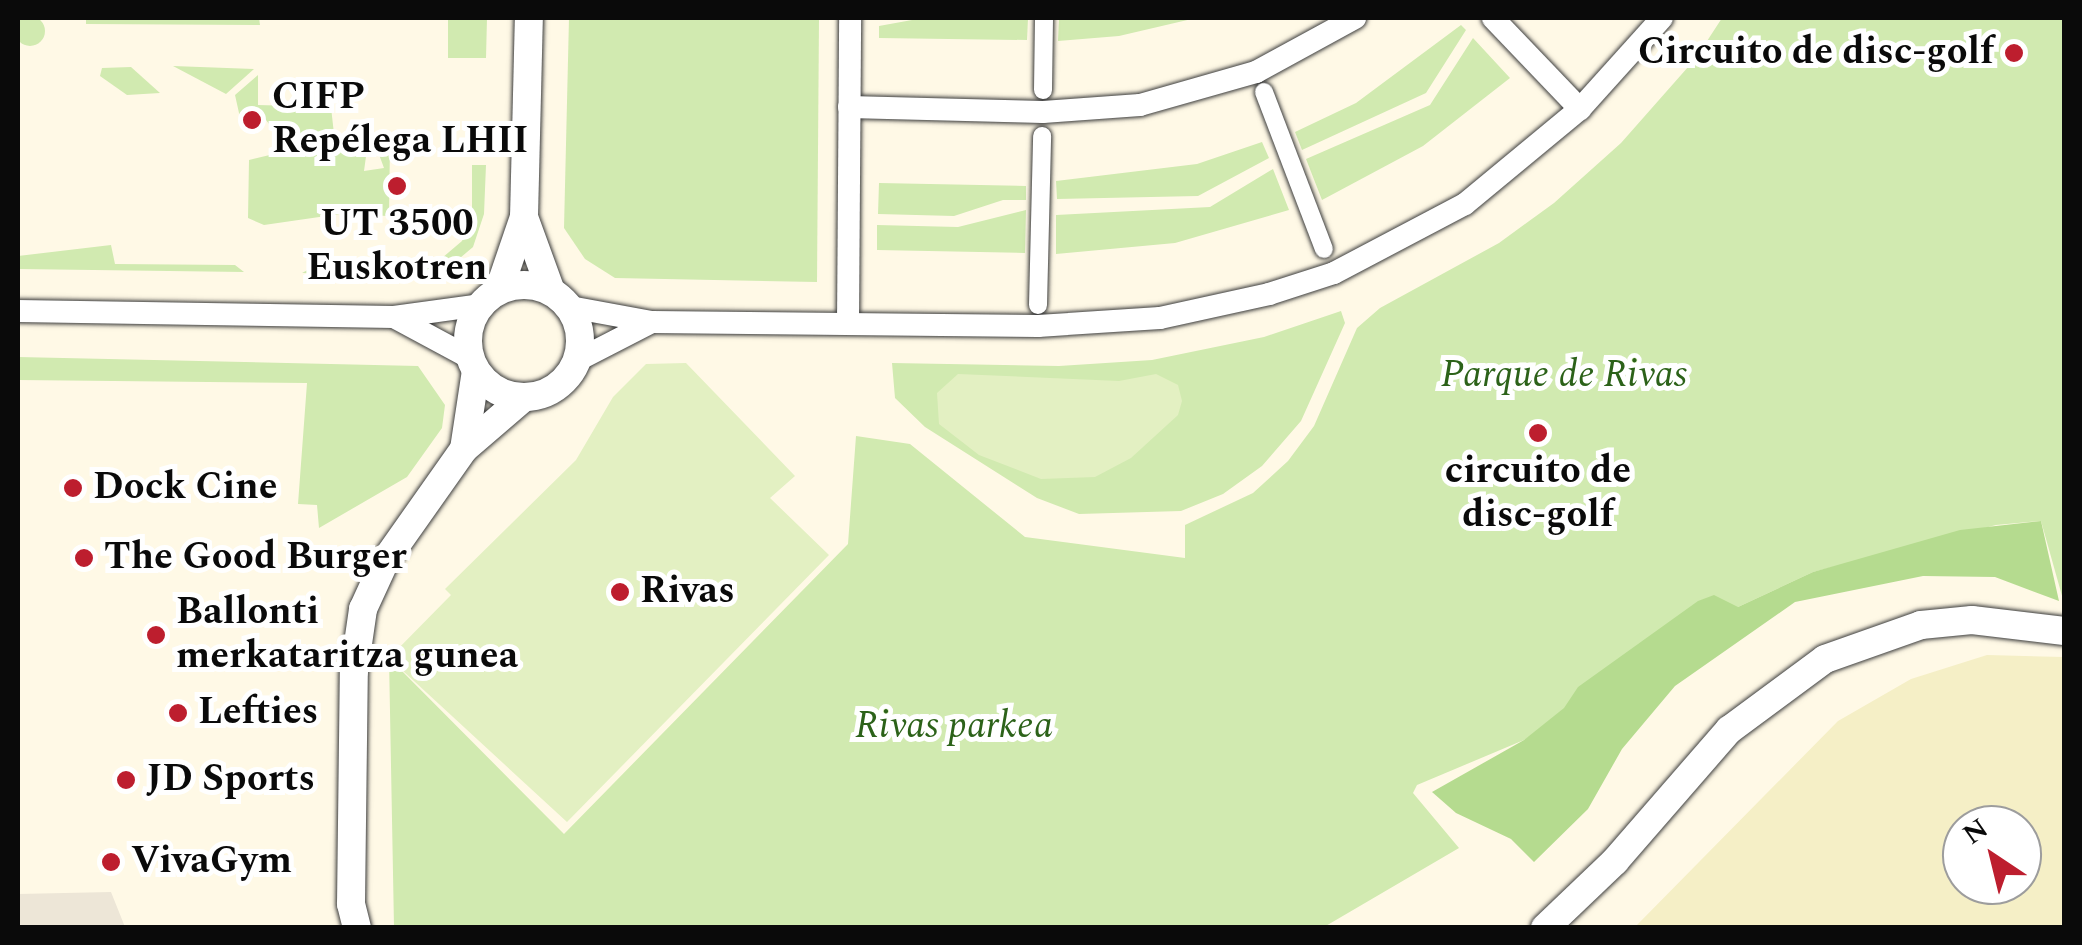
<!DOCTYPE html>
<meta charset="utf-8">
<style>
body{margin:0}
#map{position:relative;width:2082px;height:945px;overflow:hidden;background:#fff9e6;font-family:Spectral,serif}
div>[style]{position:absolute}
.farmland>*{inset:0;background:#f5efc6}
.green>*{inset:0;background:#d1eab0}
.round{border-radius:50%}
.forest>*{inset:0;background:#b5db8f}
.pitch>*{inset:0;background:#e3f0c2}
.plaza>*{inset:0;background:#ede6d7}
.roads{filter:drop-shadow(0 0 2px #3d3d3d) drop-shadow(0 0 2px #3d3d3d)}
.pedestrian>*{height:18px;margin:-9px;padding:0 9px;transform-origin:9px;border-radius:9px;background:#fff}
.minor>*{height:22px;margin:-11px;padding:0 11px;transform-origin:11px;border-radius:11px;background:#fff}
.tertiary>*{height:28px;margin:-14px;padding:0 14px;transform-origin:14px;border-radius:14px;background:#fff}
.tertiary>.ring{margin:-14px;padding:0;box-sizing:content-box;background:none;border:28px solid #fff;border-radius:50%}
.dots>*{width:28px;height:28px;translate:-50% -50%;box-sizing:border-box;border:5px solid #fff;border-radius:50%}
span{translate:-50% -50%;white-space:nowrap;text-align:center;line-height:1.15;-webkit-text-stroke:10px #fff;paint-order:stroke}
.poi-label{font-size:38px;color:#0a0a0a;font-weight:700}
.right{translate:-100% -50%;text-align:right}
.left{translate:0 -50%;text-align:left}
.park-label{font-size:38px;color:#2c6219;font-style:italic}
.frame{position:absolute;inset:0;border:20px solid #0a0a0a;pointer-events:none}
.north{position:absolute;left:1942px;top:805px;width:100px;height:100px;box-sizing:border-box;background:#fff;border:2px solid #9d9d9d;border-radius:50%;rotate:325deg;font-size:28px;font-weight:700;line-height:40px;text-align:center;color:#0a0a0a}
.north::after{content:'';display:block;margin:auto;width:35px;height:45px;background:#bd1e2e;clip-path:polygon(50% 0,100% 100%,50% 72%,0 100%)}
</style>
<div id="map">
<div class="farmland">
<div style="clip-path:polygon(evenodd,1987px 655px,2064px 657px,2064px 927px,1635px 927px,1838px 721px,1911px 679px,1987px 655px,1962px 825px,2022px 825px,2022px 885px,1962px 885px,1962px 825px)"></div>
</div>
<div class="green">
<div class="round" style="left:15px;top:16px;width:30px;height:30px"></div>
<div style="clip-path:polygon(86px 18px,259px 18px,260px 25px,86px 24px)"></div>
<div style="clip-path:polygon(448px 18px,487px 18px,486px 58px,448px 58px)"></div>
<div style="clip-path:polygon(569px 18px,819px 18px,817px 282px,615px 278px,585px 259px,564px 228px)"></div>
<div style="clip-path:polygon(923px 18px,1028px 18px,1027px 40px,879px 38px,879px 26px)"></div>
<div style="clip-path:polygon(1059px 18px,1196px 18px,1119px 36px,1058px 41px)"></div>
<div style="clip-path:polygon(1722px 18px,2064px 18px,2064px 603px,2041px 521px,1996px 525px,1813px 572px,1738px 607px,1524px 740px,1417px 785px,1413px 793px,1459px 848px,1324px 927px,394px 927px,389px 658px,564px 834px,848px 544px,856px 436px,910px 444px,1025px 537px,1185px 558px,1185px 525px,1253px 493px,1288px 461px,1314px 426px,1357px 328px,1380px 308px,1499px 243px,1554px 203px,1621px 143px,1696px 58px)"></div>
<div style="clip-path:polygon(1461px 25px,1466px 30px,1426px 93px,1302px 150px,1295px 132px,1356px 103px)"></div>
<div style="clip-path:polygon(1473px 38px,1510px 78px,1423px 146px,1322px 200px,1306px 159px,1430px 105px)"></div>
<div style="clip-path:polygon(173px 66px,254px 69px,226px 94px)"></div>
<div style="clip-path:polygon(131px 67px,160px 93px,127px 95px,100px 76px,102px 68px)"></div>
<div style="clip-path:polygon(258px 75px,258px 105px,331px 107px,334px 134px,285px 145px,266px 120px,241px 122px,235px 95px)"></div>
<div style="clip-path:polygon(338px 141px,368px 142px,364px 171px,384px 168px,374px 141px,390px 143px,389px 216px,340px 214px,264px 225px,248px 218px,249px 160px,299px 148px,300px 155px,313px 153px,313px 146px)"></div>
<div style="clip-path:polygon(1262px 142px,1269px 158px,1198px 196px,1057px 199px,1056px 181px,1197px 164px)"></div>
<div style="clip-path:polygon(472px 165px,486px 165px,484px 214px,473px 247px,447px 269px,419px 275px,302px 273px,322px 262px,442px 258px,462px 241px,472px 217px)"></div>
<div style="clip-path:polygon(1273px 169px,1289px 210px,1175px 243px,1056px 254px,1056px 215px,1210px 207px)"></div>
<div style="clip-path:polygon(879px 183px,1026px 186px,1026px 200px,1003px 200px,954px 216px,878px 214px)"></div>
<div style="clip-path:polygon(1026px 210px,1025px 253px,877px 250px,877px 225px,958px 227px)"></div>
<div style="clip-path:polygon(111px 245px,115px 264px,235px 265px,244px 272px,18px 269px,18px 256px)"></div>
<div style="clip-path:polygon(1341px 311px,1345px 323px,1301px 421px,1262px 466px,1223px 494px,1181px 511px,1079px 514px,1037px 498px,925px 427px,895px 398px,892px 363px,1059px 366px,1152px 360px,1264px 337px)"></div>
<div style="clip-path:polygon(18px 357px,418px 366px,445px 405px,442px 428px,407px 477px,319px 528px,317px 505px,298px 504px,307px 383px,18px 380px)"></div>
</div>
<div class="forest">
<div style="clip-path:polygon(2041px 521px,2059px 601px,1995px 577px,1923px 576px,1795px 602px,1675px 686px,1622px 749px,1588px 809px,1534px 862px,1511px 839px,1456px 813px,1432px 792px,1524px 740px,1564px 708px,1578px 687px,1698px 601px,1714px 595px,1738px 607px,1813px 572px,1960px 530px)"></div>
</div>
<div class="pitch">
<div style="clip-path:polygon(686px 363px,795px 476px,770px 498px,829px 555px,567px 822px,389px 658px,451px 595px,445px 589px,576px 460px,613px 397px,646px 364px)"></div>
<div style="clip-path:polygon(958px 374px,1119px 381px,1156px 374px,1178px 385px,1182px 401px,1178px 415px,1131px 458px,1095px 477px,1041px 479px,979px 455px,939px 424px,937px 393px)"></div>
</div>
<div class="plaza">
<div style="clip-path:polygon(111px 892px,125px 927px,18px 927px,18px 894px)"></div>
</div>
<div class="roads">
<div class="pedestrian">
<div style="left:1043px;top:90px;width:72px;rotate:-89.2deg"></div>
<div style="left:1264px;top:92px;width:168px;rotate:69.1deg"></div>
<div style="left:1038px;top:305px;width:169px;rotate:-88.6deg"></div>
</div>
<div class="minor">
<div style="left:1493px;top:18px;width:126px;rotate:46.3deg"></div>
<div style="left:849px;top:107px;width:194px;rotate:1.5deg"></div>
<div style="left:1043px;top:112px;width:97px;rotate:-4.1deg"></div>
<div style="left:1140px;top:105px;width:121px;rotate:-15.9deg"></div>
<div style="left:1256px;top:72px;width:113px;rotate:-28.6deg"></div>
<div style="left:570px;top:307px;width:83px;rotate:10.4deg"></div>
<div style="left:652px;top:322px;width:386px;rotate:0.6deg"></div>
<div style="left:1038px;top:326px;width:122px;rotate:-3.8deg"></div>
<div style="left:1160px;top:318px;width:112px;rotate:-12.4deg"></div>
<div style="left:1269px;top:294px;width:68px;rotate:-17.9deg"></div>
<div style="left:1334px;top:273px;width:148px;rotate:-27.8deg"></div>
<div style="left:1465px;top:204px;width:149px;rotate:-39.6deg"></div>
<div style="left:1580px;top:109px;width:122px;rotate:-48deg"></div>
<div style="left:18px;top:311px;width:376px;rotate:0.9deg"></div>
<div style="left:394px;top:317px;width:87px;rotate:-7.9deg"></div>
<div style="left:394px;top:317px;width:86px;rotate:28.3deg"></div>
<div style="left:848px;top:324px;width:306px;rotate:-89.6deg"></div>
<div style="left:578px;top:360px;width:83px;rotate:-27.2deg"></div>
</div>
<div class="tertiary">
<div style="left:524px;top:217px;width:79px;rotate:70deg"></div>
<div class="ring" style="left:468px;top:285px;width:84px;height:84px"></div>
<div style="left:499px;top:290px;width:77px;rotate:-71.1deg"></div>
<div style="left:524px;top:217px;width:199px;rotate:-88.6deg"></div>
<div style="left:464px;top:449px;width:79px;rotate:-81.3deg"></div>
<div style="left:357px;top:928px;width:25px;rotate:-104deg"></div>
<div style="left:351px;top:904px;width:233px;rotate:-89.3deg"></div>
<div style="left:354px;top:671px;width:63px;rotate:-81.7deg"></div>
<div style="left:363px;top:609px;width:53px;rotate:-65.4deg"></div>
<div style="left:385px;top:561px;width:137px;rotate:-54.8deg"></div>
<div style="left:464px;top:449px;width:78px;rotate:-40.8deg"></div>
<div style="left:1545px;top:928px;width:97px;rotate:-43.7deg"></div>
<div style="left:1615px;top:861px;width:174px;rotate:-49deg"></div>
<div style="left:1729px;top:730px;width:119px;rotate:-36.5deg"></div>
<div style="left:1825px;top:659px;width:102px;rotate:-19.5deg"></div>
<div style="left:1921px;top:625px;width:51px;rotate:-5.6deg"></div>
<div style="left:1972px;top:620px;width:93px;rotate:6.8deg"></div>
</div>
</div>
<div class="dots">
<div style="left:2014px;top:53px;background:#bd1e2e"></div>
<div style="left:252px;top:120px;background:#bd1e2e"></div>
<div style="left:397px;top:186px;background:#bd1e2e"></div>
<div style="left:1538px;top:433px;background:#bd1e2e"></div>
<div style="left:73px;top:488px;background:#bd1e2e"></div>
<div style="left:84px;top:558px;background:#bd1e2e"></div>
<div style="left:620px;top:592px;background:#bd1e2e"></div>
<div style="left:156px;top:635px;background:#bd1e2e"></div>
<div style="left:178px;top:713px;background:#bd1e2e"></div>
<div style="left:126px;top:780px;background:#bd1e2e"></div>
<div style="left:111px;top:862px;background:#bd1e2e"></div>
</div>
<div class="poi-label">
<span class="right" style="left:1994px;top:53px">Circuito de disc-golf</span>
<span class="left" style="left:272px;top:120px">CIFP<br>Repélega LHII</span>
<span style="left:397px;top:247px">UT 3500<br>Euskotren</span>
<span style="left:1538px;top:494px">circuito de<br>disc-golf</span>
<span class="left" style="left:93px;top:488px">Dock Cine</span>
<span class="left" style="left:104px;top:558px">The Good Burger</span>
<span class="left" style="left:640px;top:592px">Rivas</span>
<span class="left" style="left:176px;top:635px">Ballonti<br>merkataritza gunea</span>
<span class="left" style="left:198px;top:713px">Lefties</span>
<span class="left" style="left:146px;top:780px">JD Sports</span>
<span class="left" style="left:131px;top:862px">VivaGym</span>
</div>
<div class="park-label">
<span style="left:1564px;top:376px">Parque de Rivas</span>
<span style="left:954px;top:727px">Rivas parkea</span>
</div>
<div class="frame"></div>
<div class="north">N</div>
</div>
